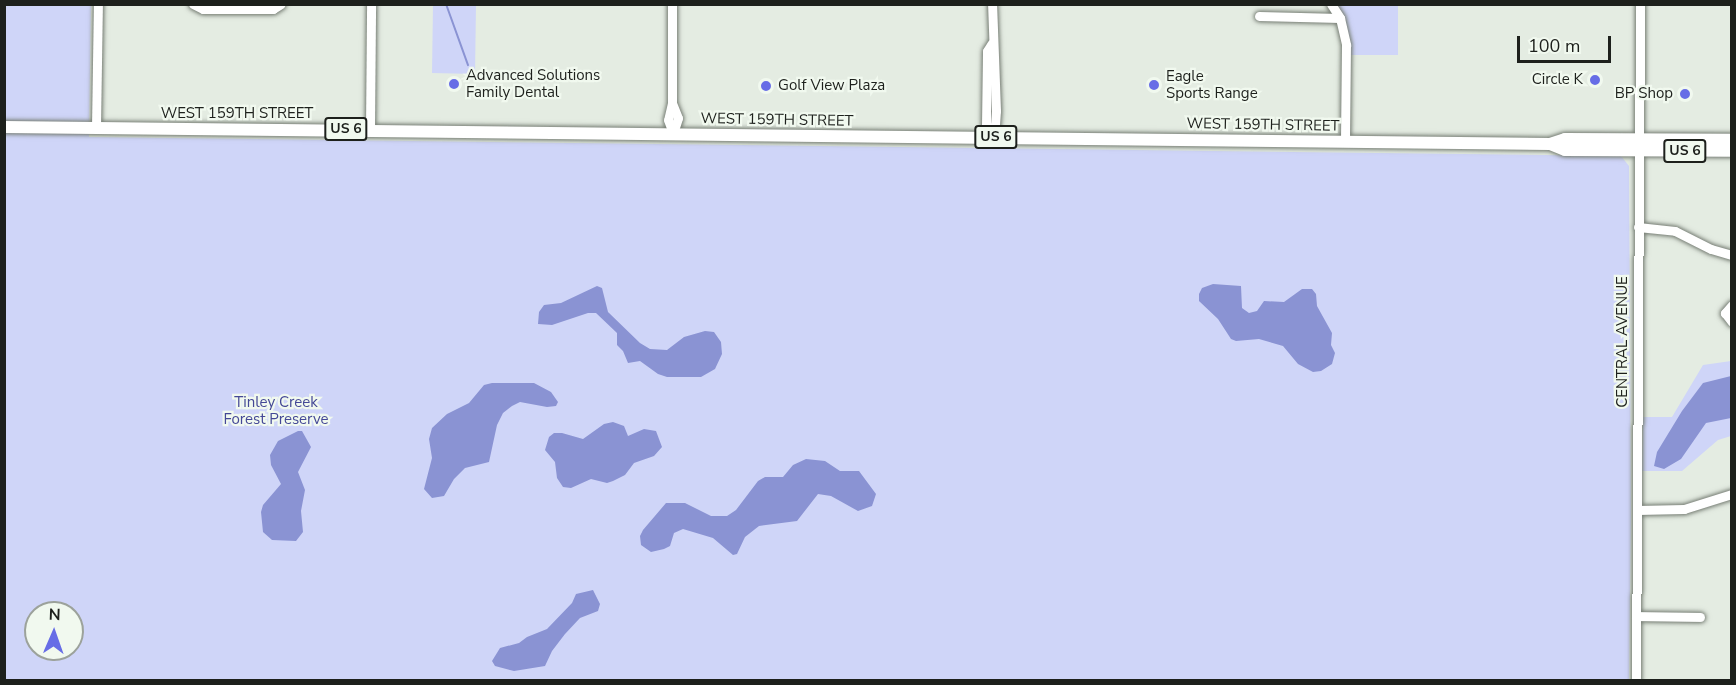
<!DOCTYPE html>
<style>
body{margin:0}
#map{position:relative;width:1736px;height:685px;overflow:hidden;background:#e4ece2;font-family:"Nunito Sans",sans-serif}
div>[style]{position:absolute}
.green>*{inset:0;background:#cfd5f8}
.water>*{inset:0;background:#8a93d3}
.stream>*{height:2px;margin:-1px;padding:0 1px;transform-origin:1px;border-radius:1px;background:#8a93d3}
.roads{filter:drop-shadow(0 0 2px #777e75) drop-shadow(0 0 2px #777e75)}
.minor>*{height:9px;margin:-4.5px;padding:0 4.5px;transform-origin:4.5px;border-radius:4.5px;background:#fff}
.major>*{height:12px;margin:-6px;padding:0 6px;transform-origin:6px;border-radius:6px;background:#fff}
.dots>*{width:16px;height:16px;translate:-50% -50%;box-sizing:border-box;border:3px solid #f1f9ef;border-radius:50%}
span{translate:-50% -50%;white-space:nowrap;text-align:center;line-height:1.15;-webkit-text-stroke:4.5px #f1f9ef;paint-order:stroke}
.shield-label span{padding:2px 4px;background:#f1f9ef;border:2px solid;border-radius:4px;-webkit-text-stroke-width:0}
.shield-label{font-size:14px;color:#1d201c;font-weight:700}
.poi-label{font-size:15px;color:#1d201c}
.left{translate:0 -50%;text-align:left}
.right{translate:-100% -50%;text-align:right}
.street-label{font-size:15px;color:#1d201c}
.park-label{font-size:15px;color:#444896}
.frame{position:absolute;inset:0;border:6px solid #1d201c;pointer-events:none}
.north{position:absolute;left:24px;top:601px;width:60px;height:60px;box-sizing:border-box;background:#f1f9ef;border:2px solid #9ca29b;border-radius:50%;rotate:2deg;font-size:16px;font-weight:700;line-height:24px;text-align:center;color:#1d201c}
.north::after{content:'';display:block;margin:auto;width:21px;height:27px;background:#676de6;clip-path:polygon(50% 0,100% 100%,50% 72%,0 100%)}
.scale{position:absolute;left:1517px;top:36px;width:94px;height:27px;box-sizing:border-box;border:3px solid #1d201c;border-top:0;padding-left:8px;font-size:18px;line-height:21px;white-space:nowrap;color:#1d201c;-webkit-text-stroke:4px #f1f9ef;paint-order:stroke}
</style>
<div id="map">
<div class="green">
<div style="clip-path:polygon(evenodd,4px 5px,91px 5px,89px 137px,1621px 156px,1629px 166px,1631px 516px,1629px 680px,5px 680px,4px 5px,36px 613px,72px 613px,72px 649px,36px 649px,36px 613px)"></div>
<div style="clip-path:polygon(433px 5px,476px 5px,475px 74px,432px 73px)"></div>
<div style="clip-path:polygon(1335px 5px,1398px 5px,1398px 55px,1349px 55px)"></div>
<div style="clip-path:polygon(1731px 361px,1731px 436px,1718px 440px,1682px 471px,1642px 471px,1643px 417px,1672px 417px,1703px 365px)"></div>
</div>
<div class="water">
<div style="clip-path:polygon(1213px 284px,1241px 286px,1242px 308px,1249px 313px,1257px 311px,1264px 301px,1284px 302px,1302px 289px,1312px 289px,1316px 294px,1317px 306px,1332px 333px,1331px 345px,1335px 353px,1332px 364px,1321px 371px,1313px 372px,1298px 364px,1283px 346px,1259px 339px,1236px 341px,1231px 339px,1218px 319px,1199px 301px,1199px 294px,1202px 288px)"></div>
<div style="clip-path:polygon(597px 286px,602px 288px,608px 312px,640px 343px,650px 349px,667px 350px,684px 337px,705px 331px,714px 332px,721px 342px,722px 354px,715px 369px,701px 377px,667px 377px,658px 374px,640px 361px,628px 363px,623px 351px,617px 345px,617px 333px,596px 313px,588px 313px,552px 325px,538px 324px,539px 312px,544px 305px,561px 303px)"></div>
<div style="clip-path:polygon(1731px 376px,1731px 418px,1706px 423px,1681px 459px,1664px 469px,1654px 466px,1657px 452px,1682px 411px,1703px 383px)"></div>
<div style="clip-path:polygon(492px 383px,534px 383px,551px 392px,558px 402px,556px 406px,547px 407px,520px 402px,512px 406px,503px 413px,497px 425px,489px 462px,465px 468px,454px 479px,444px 496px,432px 498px,424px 489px,432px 458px,429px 439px,432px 428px,447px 414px,469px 403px,484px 385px)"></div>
<div style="clip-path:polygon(613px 422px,624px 426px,628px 436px,644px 429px,656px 431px,662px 447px,654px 456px,634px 463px,625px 475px,613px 481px,607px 483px,591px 479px,571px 488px,563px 487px,557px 478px,555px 462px,545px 450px,549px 437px,554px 433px,562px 433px,583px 439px,604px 424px)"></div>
<div style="clip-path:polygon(298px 431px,302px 431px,311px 447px,298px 472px,305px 490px,301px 511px,303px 532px,296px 541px,272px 540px,263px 532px,261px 512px,263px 505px,281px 484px,271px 465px,270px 455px,278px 441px)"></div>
<div style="clip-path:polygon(806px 459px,825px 461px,840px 471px,859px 471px,876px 494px,872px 506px,858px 511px,831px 496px,818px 494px,797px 521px,759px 526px,745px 537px,737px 554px,733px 555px,713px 538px,683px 529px,674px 533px,670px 546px,664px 549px,651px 552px,641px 545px,640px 536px,643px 530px,666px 503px,685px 503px,711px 516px,727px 516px,736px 510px,758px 481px,765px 477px,783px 477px,793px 465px)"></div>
<div style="clip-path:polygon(593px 590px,600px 604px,598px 611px,580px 618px,565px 634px,552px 651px,545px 666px,514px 671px,495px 666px,492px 661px,500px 648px,519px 643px,527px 637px,547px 629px,572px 603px,576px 594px)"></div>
</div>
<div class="stream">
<div style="left:446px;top:4px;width:65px;rotate:70.2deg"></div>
</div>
<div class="roads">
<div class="minor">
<div style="left:193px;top:4px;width:11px;rotate:27deg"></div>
<div style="left:203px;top:9px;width:70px"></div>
<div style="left:273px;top:9px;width:9px;rotate:-32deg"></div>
<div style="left:672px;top:4px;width:99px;rotate:90deg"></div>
<div style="left:672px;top:103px;width:17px;rotate:103deg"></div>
<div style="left:668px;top:120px;width:14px;rotate:69deg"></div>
<div style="left:1331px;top:4px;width:17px;rotate:57deg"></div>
<div style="left:1340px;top:18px;width:28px;rotate:77deg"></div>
<div style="left:1346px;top:45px;width:96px;rotate:90.6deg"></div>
<div style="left:1259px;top:16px;width:81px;rotate:1.4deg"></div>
<div style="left:672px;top:103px;width:16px;rotate:68deg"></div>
<div style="left:678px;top:118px;width:16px;rotate:108deg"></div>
<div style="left:96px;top:127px;width:123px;rotate:-89.1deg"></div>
<div style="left:370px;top:129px;width:125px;rotate:-89.5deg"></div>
<div style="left:991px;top:137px;width:13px;rotate:-72deg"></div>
<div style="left:995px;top:125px;width:14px;rotate:-86deg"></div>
<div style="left:996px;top:111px;width:107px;rotate:-92.1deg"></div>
<div style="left:991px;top:137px;width:13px;rotate:-113deg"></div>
<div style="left:986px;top:125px;width:74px;rotate:-89.2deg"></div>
<div style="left:987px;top:51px;width:9px;rotate:-58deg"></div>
<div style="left:1638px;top:227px;width:37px;rotate:6deg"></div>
<div style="left:1675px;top:231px;width:40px;rotate:26.6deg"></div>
<div style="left:1711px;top:249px;width:22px;rotate:16deg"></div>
<div style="left:1732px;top:305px;width:11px;rotate:131deg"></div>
<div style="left:1725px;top:313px;width:11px;rotate:52deg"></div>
<div style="left:1637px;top:510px;width:47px;rotate:-1.2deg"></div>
<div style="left:1684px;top:509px;width:50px;rotate:-17.4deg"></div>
<div style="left:1636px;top:616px;width:64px;rotate:0.9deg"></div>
<div style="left:1636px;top:680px;width:676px;rotate:-89.66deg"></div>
</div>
<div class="major">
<div style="left:4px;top:127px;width:1546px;rotate:0.63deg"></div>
<div style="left:1550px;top:144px;width:16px;rotate:-18deg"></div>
<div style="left:1565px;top:139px;width:167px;rotate:0.3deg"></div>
<div style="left:1550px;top:144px;width:16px;rotate:22deg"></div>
<div style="left:1565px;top:150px;width:167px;rotate:0.3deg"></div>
</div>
</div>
<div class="dots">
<div style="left:1595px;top:80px;background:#676de6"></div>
<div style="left:454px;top:84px;background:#676de6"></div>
<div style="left:1154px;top:85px;background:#676de6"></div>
<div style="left:766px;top:86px;background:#676de6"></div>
<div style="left:1685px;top:94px;background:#676de6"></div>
</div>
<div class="shield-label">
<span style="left:346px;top:129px">US 6</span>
<span style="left:996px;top:137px">US 6</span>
<span style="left:1685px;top:151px">US 6</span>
</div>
<div class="poi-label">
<span class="left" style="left:466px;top:84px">Advanced Solutions<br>Family Dental</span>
<span class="left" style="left:1166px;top:85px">Eagle<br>Sports Range</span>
<span class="right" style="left:1583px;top:80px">Circle K</span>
<span class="left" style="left:778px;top:86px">Golf View Plaza</span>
<span class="right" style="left:1673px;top:94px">BP Shop</span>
</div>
<div class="street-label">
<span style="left:237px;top:114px">WEST 159TH STREET</span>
<span style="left:777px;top:120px;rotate:1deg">WEST 159TH STREET</span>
<span style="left:1263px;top:125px;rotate:1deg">WEST 159TH STREET</span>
<span style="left:1623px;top:342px;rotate:-90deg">CENTRAL AVENUE</span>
</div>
<div class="park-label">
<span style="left:276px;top:411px">Tinley Creek<br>Forest Preserve</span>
</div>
<div class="frame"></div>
<div class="north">N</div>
<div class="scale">100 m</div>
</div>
